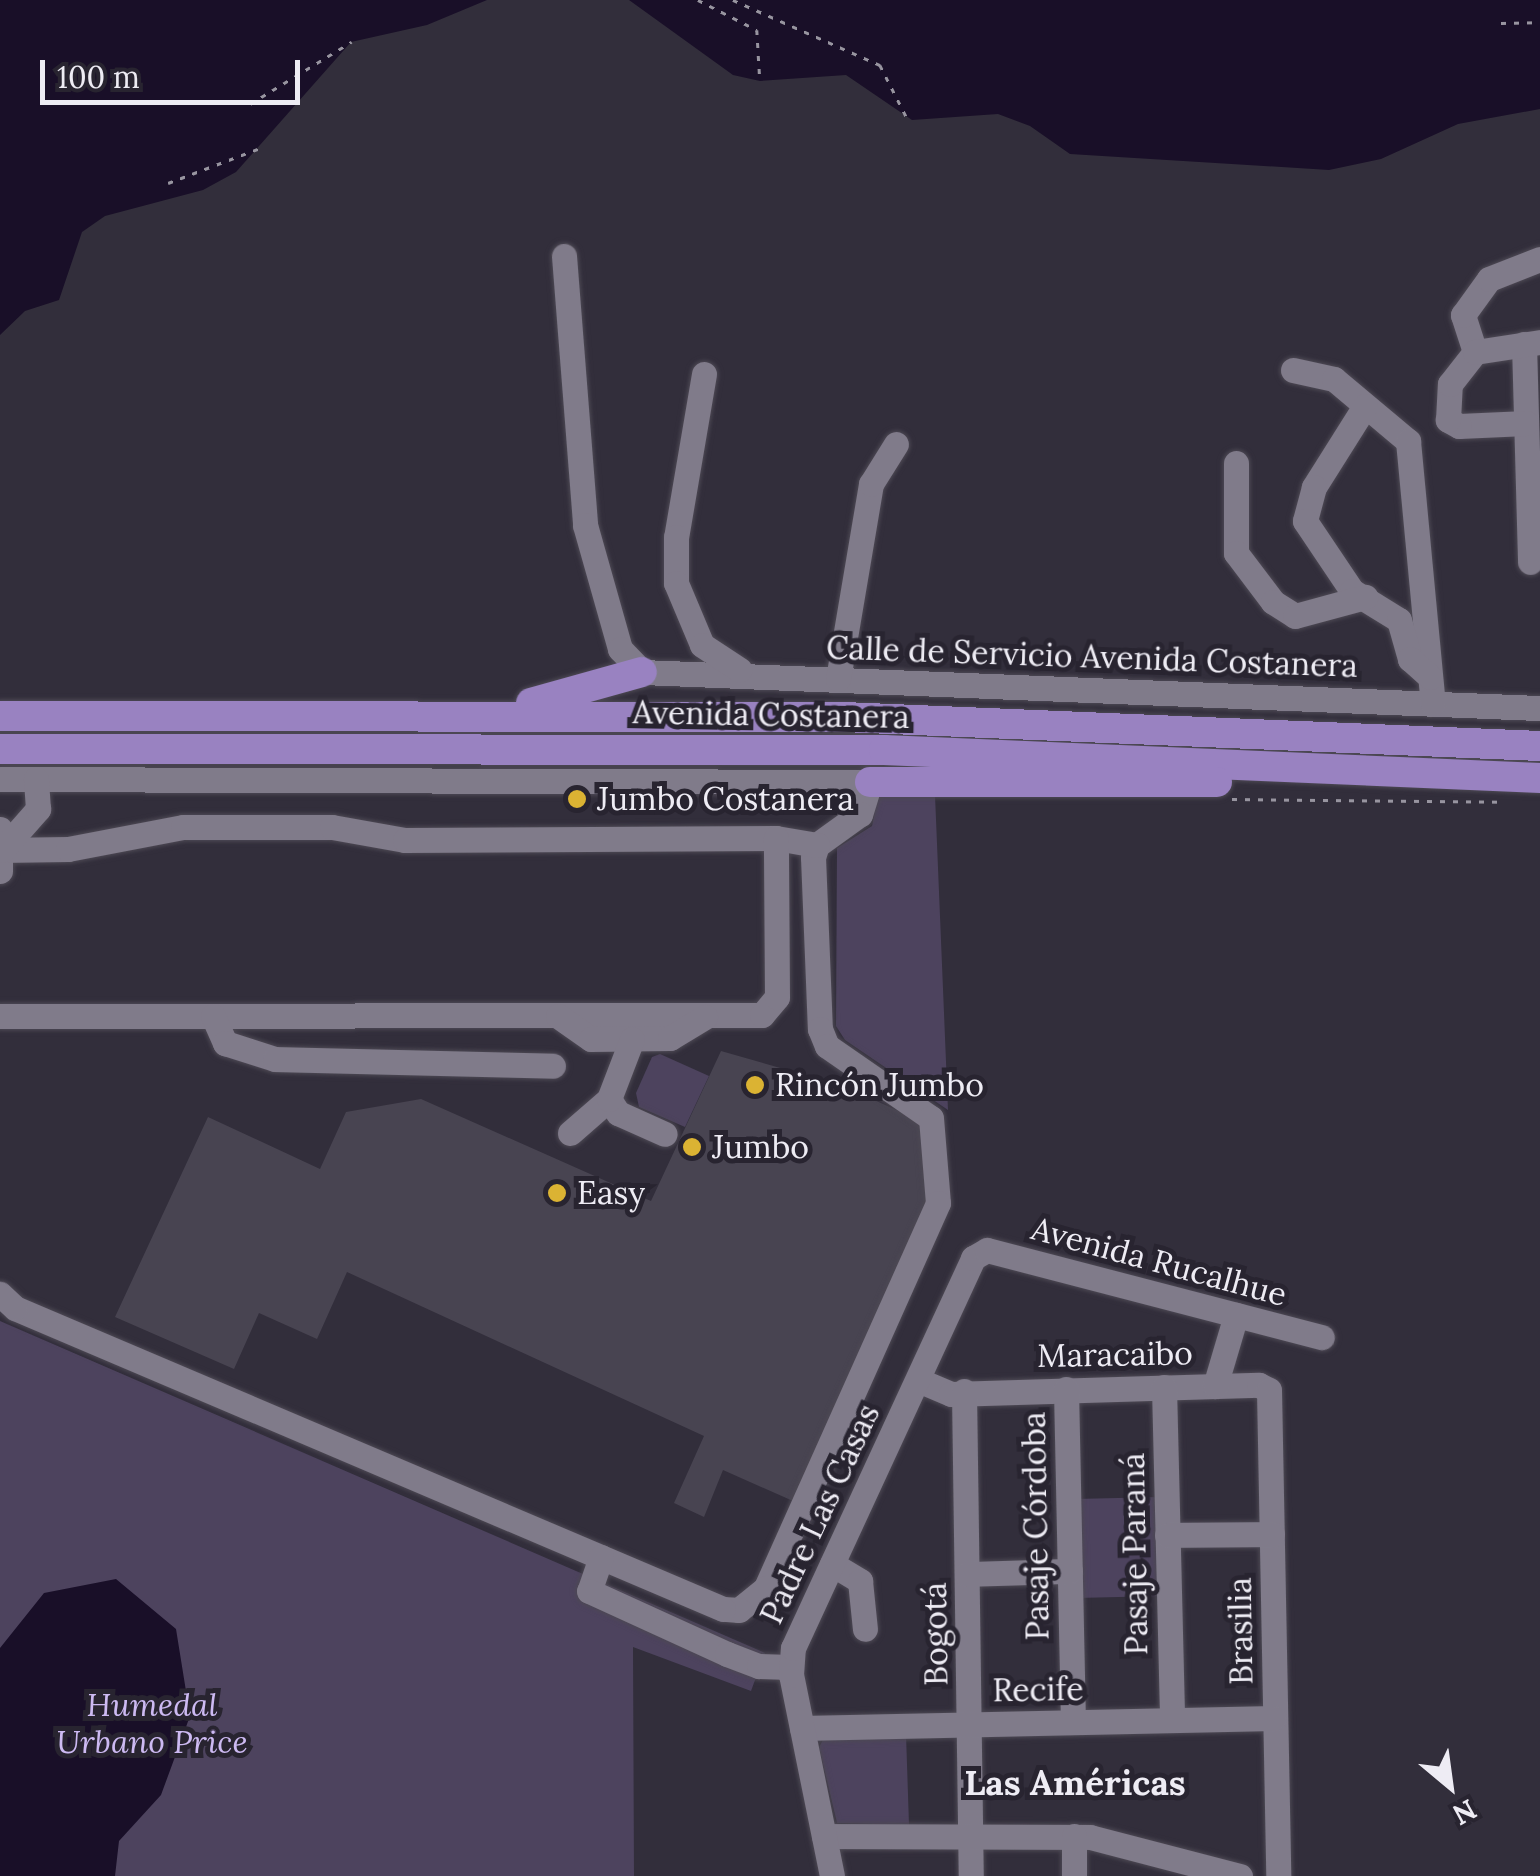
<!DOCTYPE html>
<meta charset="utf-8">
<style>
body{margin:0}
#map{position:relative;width:1540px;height:1876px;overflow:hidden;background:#322e3b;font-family:Lora,serif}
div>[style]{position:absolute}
.green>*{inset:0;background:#4d435e}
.water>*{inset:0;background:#190f28}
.building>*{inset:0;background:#484451}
.path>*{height:2.5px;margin-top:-1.25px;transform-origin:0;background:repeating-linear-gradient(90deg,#9895a0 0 5px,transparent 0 13px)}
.roads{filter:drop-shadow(0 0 2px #4d4954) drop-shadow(0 0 2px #4d4954)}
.minor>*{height:25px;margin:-12.5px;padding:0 12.5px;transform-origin:12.5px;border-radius:12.5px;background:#807b8a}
.major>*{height:30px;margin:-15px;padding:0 15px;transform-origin:15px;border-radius:15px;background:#9982c1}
.dots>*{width:28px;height:28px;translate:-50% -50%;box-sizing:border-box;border:5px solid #282430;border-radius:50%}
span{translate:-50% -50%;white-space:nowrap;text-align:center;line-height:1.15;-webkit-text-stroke:10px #282430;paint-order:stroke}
.street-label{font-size:32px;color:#eeecf4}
.poi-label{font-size:32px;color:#eeecf4}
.left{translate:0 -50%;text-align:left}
.park-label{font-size:32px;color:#cdbaf2;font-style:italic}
.neighbourhood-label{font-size:35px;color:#eeecf4;font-weight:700}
.north{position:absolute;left:1400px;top:1736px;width:100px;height:100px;-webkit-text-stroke:8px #282430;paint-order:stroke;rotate:151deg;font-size:28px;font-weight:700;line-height:40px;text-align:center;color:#eeecf4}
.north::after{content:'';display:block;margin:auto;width:35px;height:45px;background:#eeecf4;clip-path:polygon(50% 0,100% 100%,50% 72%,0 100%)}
.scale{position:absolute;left:40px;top:60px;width:260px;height:45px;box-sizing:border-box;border:5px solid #eeecf4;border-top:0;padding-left:12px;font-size:30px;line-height:35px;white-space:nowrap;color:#eeecf4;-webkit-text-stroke:8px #282430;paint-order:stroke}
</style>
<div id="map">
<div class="green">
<div style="clip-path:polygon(935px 795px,948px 1110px,845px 1040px,836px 1026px,837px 848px,872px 826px,878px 796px)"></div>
<div style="clip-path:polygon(660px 1054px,709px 1076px,685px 1127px,639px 1107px,636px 1093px,652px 1057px)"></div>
<div style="clip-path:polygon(0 1321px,765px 1653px,751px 1691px,633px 1647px,634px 1876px,0 1876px)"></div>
<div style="clip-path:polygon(1160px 1497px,1161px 1596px,1077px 1598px,1075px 1499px)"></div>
<div style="clip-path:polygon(906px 1734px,909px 1825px,837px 1823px,819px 1747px,824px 1738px)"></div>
</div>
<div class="water">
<div style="clip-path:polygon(0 0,487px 0,427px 25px,351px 42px,236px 172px,203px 190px,105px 216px,82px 232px,59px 300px,25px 311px,0 335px)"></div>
<div style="clip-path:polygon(629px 0,1540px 0,1540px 109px,1458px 124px,1381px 159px,1329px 170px,1070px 154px,1030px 126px,998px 114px,912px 120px,846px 75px,760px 81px,733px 75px)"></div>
<div style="clip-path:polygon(116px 1579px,176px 1629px,190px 1716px,161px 1795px,119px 1841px,115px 1876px,0 1876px,0 1648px,44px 1593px)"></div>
</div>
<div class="building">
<div style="clip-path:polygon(721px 1051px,843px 1086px,921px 1121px,927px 1212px,793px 1501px,723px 1470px,704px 1517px,674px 1503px,704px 1436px,347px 1272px,317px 1339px,259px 1313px,234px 1369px,115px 1317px,208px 1117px,320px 1169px,346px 1112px,421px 1099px,651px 1201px)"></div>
</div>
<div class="path">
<div style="left:698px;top:0;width:66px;rotate:27deg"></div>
<div style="left:757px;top:30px;width:51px;rotate:86.6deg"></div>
<div style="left:733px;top:0;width:161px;rotate:23.9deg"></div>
<div style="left:880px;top:65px;width:59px;rotate:63deg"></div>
<div style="left:1501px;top:23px;width:39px;rotate:-1deg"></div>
<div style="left:250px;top:104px;width:119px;rotate:-31.5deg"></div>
<div style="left:168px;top:183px;width:102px;rotate:-20.8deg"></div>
<div style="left:1232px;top:799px;width:272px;rotate:0.6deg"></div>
</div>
<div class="roads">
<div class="minor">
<div style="left:564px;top:256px;width:270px;rotate:85.5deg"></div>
<div style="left:585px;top:525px;width:129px;rotate:74.2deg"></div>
<div style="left:620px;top:649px;width:32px;rotate:46deg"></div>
<div style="left:642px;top:672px;width:899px;rotate:2.3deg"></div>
<div style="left:1524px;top:344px;width:218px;rotate:88.4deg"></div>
<div style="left:1475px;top:352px;width:39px;rotate:-108deg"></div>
<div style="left:1463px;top:315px;width:44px;rotate:-54.2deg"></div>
<div style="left:1489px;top:279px;width:55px;rotate:-21.4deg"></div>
<div style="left:1293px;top:370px;width:42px;rotate:12.4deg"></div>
<div style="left:1334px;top:379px;width:97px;rotate:40deg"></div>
<div style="left:1408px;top:441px;width:264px;rotate:84.6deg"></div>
<div style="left:704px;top:374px;width:165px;rotate:99.7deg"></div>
<div style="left:676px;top:537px;width:46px;rotate:90deg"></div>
<div style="left:676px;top:583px;width:67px;rotate:67.2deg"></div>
<div style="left:702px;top:645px;width:45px;rotate:33.3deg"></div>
<div style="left:1365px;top:406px;width:96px;rotate:122.2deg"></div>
<div style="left:1314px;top:487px;width:35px;rotate:105deg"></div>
<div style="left:1305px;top:521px;width:84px;rotate:56.1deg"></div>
<div style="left:1352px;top:591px;width:55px;rotate:31.7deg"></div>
<div style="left:1399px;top:620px;width:41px;rotate:74.2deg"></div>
<div style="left:1410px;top:659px;width:27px;rotate:42deg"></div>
<div style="left:1526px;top:423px;width:67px;rotate:177.4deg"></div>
<div style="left:1459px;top:426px;width:13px;rotate:-151deg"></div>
<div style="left:1448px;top:420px;width:36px;rotate:-87deg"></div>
<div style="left:1450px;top:384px;width:41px;rotate:-52deg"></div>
<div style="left:1475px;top:352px;width:66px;rotate:-8.7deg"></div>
<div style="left:1236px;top:463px;width:90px;rotate:90deg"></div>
<div style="left:1236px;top:553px;width:61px;rotate:52.9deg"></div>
<div style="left:1273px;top:602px;width:26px;rotate:32deg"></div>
<div style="left:1295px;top:616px;width:73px;rotate:-15.2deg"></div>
<div style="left:838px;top:679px;width:198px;rotate:-80.4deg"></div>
<div style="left:871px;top:484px;width:47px;rotate:-58deg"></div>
<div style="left:0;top:779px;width:870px;rotate:0.2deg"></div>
<div style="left:870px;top:782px;width:34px;rotate:107deg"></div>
<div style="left:860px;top:814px;width:53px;rotate:144.2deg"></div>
<div style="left:817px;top:845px;width:13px;rotate:108deg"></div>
<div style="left:813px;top:857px;width:172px;rotate:87.7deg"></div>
<div style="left:820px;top:1029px;width:18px;rotate:68deg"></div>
<div style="left:827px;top:1046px;width:126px;rotate:34.7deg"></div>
<div style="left:931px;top:1118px;width:85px;rotate:85.3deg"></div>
<div style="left:938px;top:1203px;width:422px;rotate:114.1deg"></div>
<div style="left:766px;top:1588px;width:35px;rotate:141deg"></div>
<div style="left:739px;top:1610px;width:16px;rotate:-176deg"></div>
<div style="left:723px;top:1609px;width:769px;rotate:-156.97deg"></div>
<div style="left:15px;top:1308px;width:21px;rotate:-137deg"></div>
<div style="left:0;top:829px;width:42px;rotate:90deg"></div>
<div style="left:0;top:850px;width:68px;rotate:-0.8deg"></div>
<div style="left:68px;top:849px;width:117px;rotate:-10.8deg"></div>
<div style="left:183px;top:827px;width:149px"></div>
<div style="left:332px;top:827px;width:74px;rotate:10.1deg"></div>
<div style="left:405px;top:840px;width:371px;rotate:-0.3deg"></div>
<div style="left:776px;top:838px;width:42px;rotate:9.7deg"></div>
<div style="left:2px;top:850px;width:55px;rotate:-48.7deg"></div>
<div style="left:38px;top:809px;width:30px;rotate:-94deg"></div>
<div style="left:0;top:1016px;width:762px;rotate:-0.08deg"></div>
<div style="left:762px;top:1015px;width:23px;rotate:-50deg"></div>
<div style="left:777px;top:997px;width:159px;rotate:-90.4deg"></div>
<div style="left:213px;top:1016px;width:30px;rotate:66deg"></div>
<div style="left:225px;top:1043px;width:52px;rotate:17.7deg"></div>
<div style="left:275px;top:1059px;width:278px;rotate:1.4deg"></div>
<div style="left:558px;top:1016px;width:40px;rotate:34.9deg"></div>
<div style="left:591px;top:1039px;width:79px;rotate:-0.7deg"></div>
<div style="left:670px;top:1038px;width:41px;rotate:-31deg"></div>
<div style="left:609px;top:1099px;width:17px;rotate:57deg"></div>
<div style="left:618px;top:1113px;width:51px;rotate:24.1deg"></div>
<div style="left:570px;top:1133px;width:52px;rotate:-41.1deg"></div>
<div style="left:609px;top:1099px;width:64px;rotate:-69deg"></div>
<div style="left:918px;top:1380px;width:36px;rotate:23deg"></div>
<div style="left:951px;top:1394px;width:308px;rotate:-1.7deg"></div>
<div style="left:1259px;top:1385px;width:11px;rotate:27deg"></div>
<div style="left:1269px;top:1390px;width:486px;rotate:88.9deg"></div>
<div style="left:1215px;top:1386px;width:74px;rotate:-73.5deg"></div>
<div style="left:1164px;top:1387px;width:333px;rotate:88.6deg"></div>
<div style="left:1066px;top:1389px;width:333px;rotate:88.8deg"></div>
<div style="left:964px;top:1391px;width:485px;rotate:89.2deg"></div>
<div style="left:1167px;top:1535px;width:105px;rotate:-0.5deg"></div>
<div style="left:601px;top:1557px;width:36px;rotate:109deg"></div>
<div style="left:589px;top:1591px;width:152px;rotate:24.5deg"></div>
<div style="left:727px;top:1654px;width:34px;rotate:21deg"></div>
<div style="left:759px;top:1666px;width:31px;rotate:2deg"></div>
<div style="left:832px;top:1564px;width:33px;rotate:31deg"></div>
<div style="left:860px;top:1581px;width:48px;rotate:84.1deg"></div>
<div style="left:967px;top:1574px;width:103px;rotate:-1.7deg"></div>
<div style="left:802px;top:1728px;width:472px;rotate:-1.2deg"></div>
<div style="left:824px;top:1836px;width:266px;rotate:0.2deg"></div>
<div style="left:1090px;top:1837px;width:155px;rotate:14.6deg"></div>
<div style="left:1074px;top:1836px;width:40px;rotate:90deg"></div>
<div style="left:832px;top:1876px;width:205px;rotate:-101.5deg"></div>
<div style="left:791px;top:1675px;width:27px;rotate:-86deg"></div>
<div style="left:793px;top:1648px;width:430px;rotate:-65.2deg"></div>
<div style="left:973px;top:1258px;width:16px;rotate:-30deg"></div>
<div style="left:987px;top:1250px;width:346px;rotate:14.6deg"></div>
</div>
<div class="major">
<div style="left:531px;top:703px;width:115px;rotate:-15.6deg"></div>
<div style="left:0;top:716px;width:843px;rotate:0.07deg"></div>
<div style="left:843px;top:717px;width:698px;rotate:2.38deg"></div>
<div style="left:0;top:749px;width:884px;rotate:0.06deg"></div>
<div style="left:884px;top:750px;width:657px;rotate:2.44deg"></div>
<div style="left:870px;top:782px;width:347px"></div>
</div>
</div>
<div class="dots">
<div style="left:577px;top:799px;background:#dbb333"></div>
<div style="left:755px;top:1085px;background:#dbb333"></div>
<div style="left:692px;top:1147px;background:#dbb333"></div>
<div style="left:557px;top:1193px;background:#dbb333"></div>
</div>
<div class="street-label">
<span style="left:1092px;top:657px;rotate:2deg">Calle de Servicio Avenida Costanera</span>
<span style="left:771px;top:715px;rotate:1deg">Avenida Costanera</span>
<span style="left:1159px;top:1262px;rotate:15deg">Avenida Rucalhue</span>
<span style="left:1115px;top:1355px;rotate:-1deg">Maracaibo</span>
<span style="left:820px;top:1514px;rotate:-65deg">Padre Las Casas</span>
<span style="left:1036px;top:1526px;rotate:-91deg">Pasaje Córdoba</span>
<span style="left:1135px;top:1554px;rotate:-91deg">Pasaje Paraná</span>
<span style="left:1241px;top:1631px;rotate:-91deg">Brasilia</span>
<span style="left:936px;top:1634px;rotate:-91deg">Bogotá</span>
<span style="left:1038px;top:1690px;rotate:-1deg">Recife</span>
</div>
<div class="poi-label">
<span class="left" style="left:597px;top:799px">Jumbo Costanera</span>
<span class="left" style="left:775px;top:1085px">Rincón Jumbo</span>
<span class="left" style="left:712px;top:1147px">Jumbo</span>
<span class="left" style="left:577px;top:1193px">Easy</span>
</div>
<div class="park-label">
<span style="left:152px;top:1724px">Humedal<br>Urbano Price</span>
</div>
<div class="neighbourhood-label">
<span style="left:1075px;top:1783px">Las Américas</span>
</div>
<div class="north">N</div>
<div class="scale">100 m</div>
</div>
